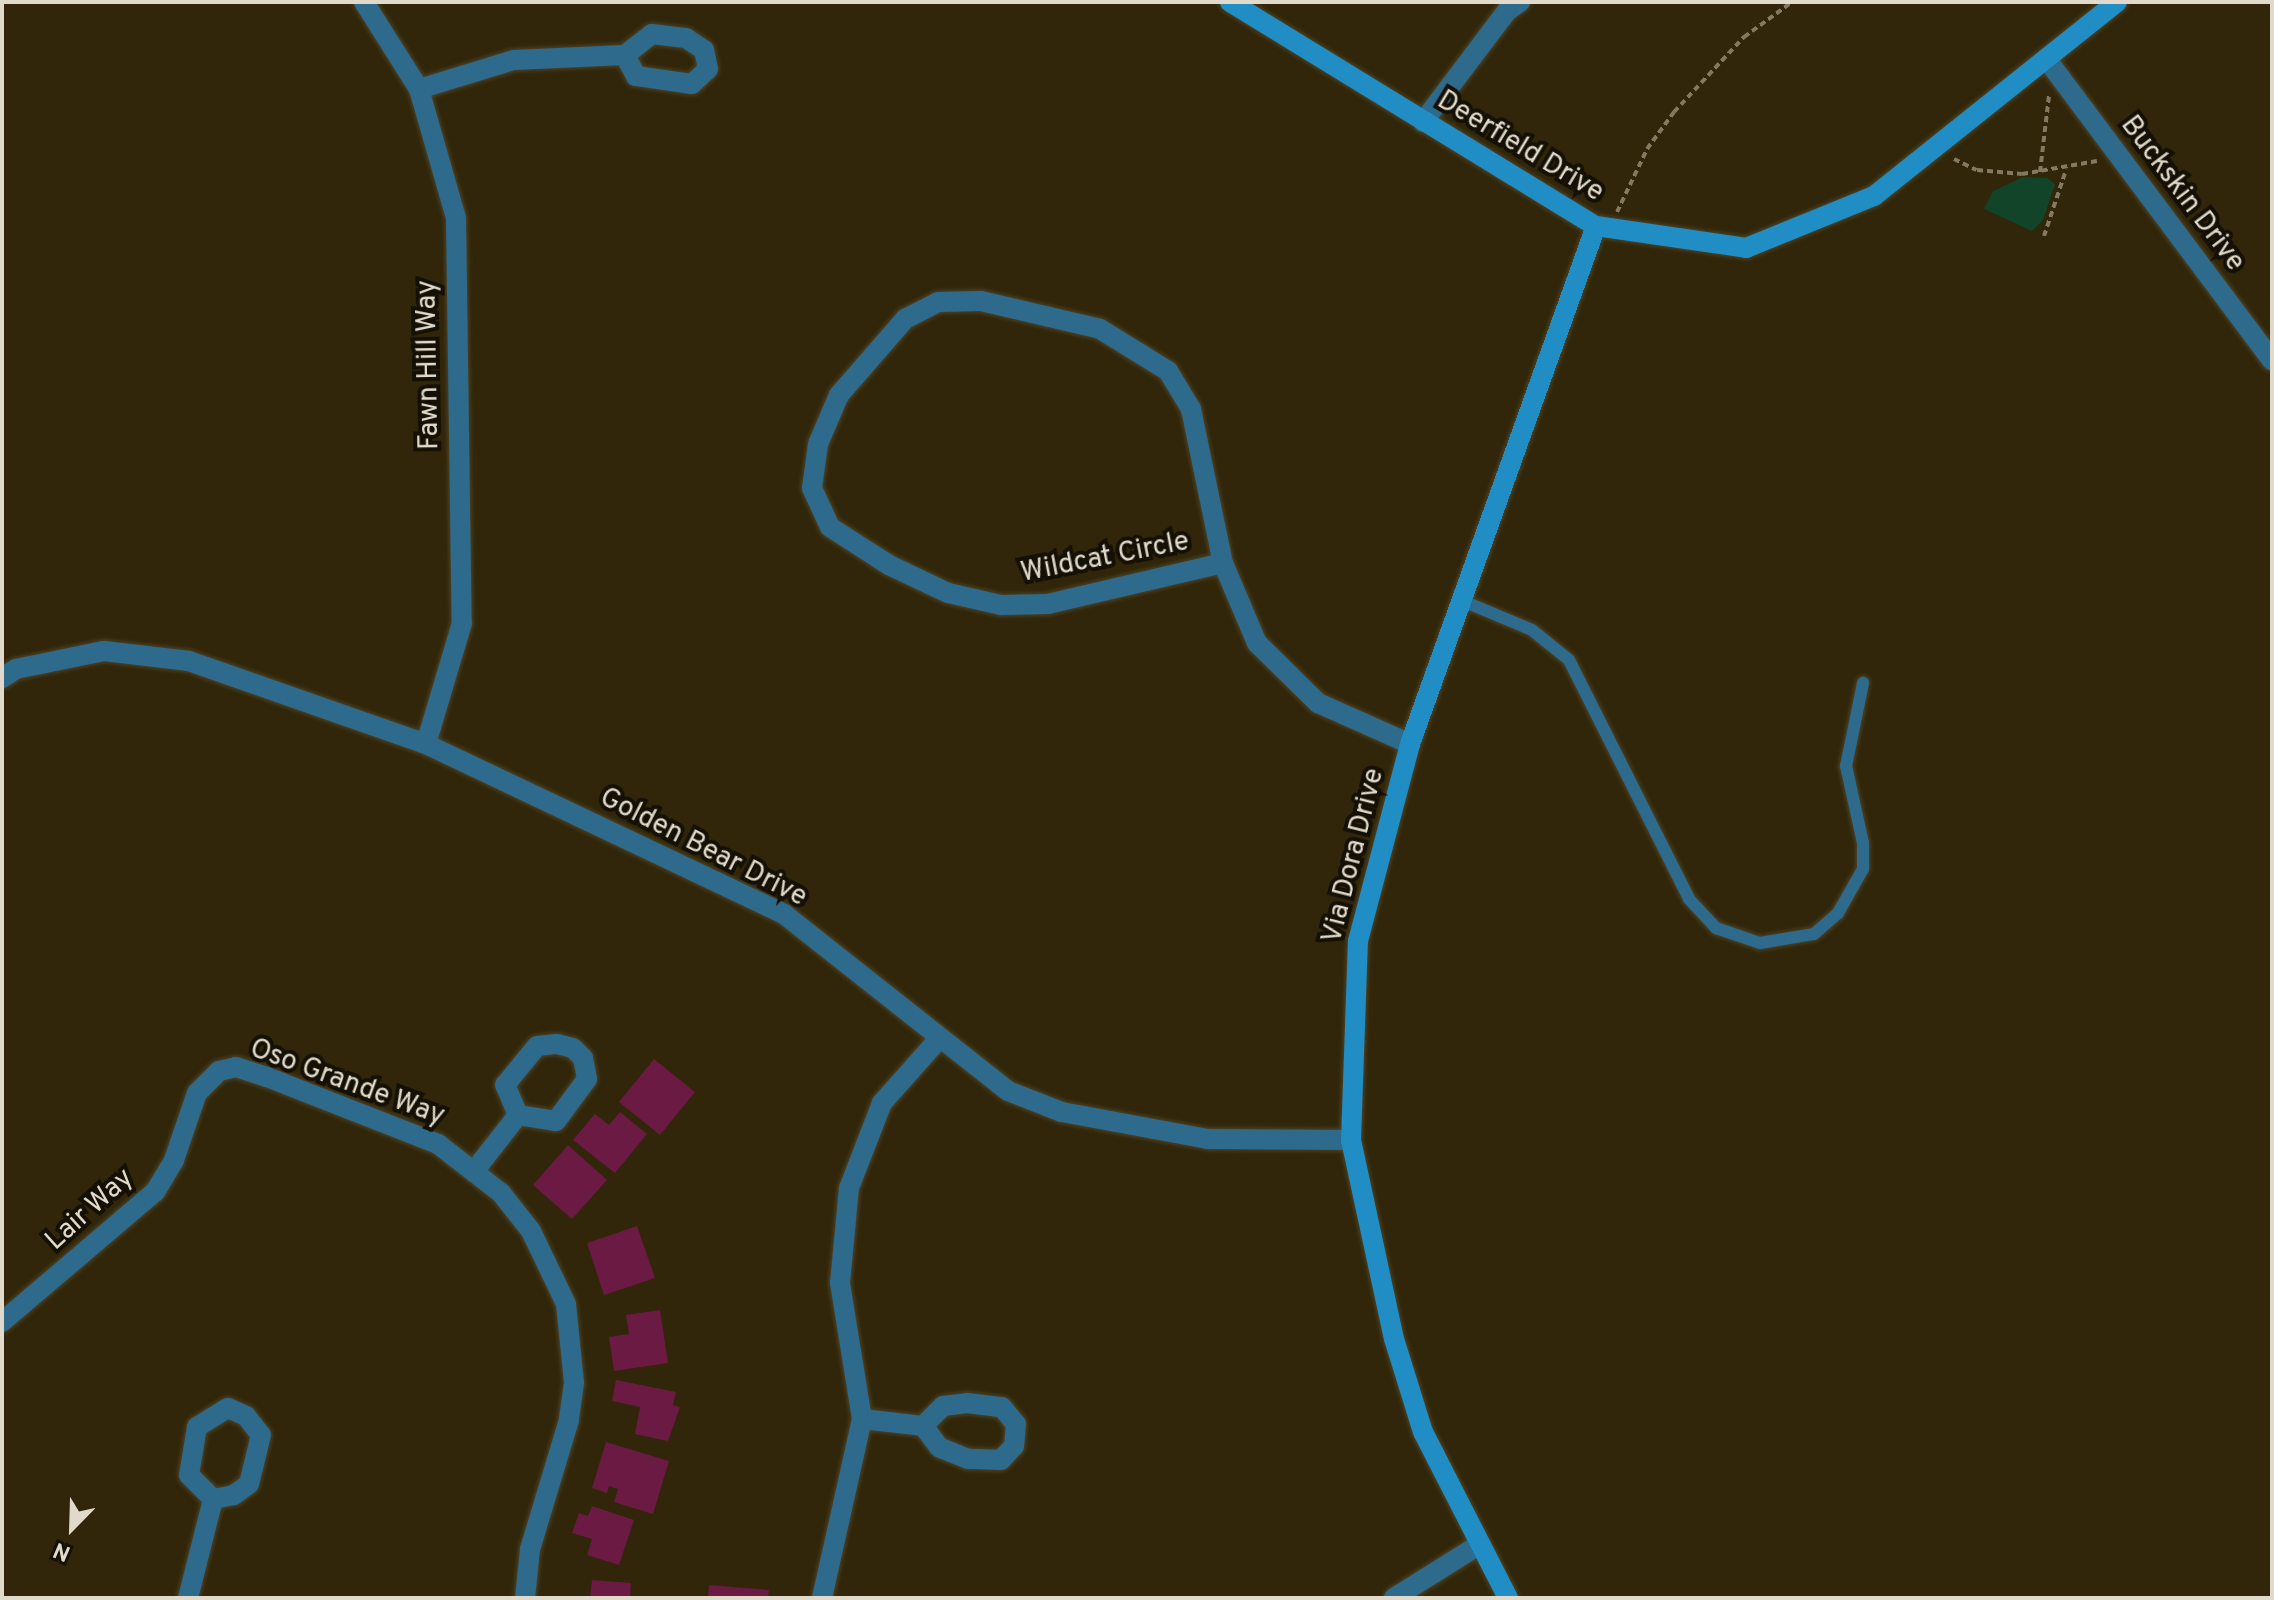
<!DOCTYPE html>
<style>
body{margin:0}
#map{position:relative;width:2274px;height:1600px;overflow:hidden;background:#312609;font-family:Overpass,sans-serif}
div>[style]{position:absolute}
.green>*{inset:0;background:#114428}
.building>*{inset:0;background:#6b1a43}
.path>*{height:4px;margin-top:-2px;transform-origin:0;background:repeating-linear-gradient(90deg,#837a63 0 6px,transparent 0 10px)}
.roads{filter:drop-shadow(0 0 2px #4d4328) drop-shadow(0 0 2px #4d4328)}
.lane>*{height:12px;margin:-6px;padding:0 6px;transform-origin:6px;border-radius:6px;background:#2e6a8c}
.street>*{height:20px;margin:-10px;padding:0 10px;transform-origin:10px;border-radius:10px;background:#2e6a8c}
.secondary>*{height:20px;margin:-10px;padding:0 10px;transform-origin:10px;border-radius:10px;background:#208ec4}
span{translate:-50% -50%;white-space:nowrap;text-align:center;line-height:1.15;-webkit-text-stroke:8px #151005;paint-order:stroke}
.street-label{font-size:28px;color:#e1daca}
.frame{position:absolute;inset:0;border:4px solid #e1daca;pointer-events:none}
.north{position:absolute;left:32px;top:1488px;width:80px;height:80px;-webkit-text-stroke:6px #151005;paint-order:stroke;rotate:203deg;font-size:22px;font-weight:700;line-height:32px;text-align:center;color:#e1daca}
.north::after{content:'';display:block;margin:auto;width:28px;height:36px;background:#e1daca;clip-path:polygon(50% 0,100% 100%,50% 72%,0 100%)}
</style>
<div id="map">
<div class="green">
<div style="clip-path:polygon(2023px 177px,2047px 178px,2055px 184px,2043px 220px,2032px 231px,1984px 209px,1993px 191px)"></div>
</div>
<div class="building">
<div style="clip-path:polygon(654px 1059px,695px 1092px,660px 1135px,619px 1102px)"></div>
<div style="clip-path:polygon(620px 1112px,647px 1134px,615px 1173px,573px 1140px,595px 1114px,609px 1125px)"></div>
<div style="clip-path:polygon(568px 1145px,607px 1180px,572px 1219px,533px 1185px)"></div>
<div style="clip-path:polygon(637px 1226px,655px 1278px,604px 1295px,587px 1243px)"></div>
<div style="clip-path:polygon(660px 1310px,668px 1363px,614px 1371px,609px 1337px,629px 1334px,626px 1315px)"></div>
<div style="clip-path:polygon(616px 1380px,676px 1392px,673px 1405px,680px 1407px,668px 1441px,635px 1434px,640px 1407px,612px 1401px)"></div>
<div style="clip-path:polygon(606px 1442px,669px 1461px,653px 1514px,614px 1502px,618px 1489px,609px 1486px,607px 1493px,592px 1488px)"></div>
<div style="clip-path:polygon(592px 1506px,634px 1520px,619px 1565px,587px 1555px,592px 1539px,572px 1533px,579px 1513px,588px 1516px)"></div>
<div style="clip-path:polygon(592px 1580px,631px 1583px,630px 1598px,590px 1598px)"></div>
<div style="clip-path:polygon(709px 1585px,769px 1590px,768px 1598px,708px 1598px)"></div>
</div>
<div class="path">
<div style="left:1954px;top:159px;width:25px;rotate:26deg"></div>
<div style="left:1977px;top:170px;width:45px;rotate:5.1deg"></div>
<div style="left:2022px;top:174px;width:76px;rotate:-9.8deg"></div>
<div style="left:2040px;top:172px;width:78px;rotate:-83.3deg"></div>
<div style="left:1617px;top:212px;width:70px;rotate:-64.5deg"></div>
<div style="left:1647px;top:149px;width:46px;rotate:-53.9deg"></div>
<div style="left:1674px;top:112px;width:103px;rotate:-47deg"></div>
<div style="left:1744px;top:37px;width:59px;rotate:-36.1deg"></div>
<div style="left:2044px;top:236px;width:70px;rotate:-71.6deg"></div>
</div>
<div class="roads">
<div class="lane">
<div style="left:1463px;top:601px;width:75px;rotate:22.8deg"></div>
<div style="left:1532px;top:630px;width:48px;rotate:39deg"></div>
<div style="left:1569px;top:660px;width:267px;rotate:63.3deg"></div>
<div style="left:1689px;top:899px;width:40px;rotate:47deg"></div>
<div style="left:1716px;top:928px;width:46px;rotate:18.8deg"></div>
<div style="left:1760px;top:943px;width:55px;rotate:-9.5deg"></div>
<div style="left:1814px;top:934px;width:32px;rotate:-41deg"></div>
<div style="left:1838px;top:913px;width:51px;rotate:-60.4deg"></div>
<div style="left:1863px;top:869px;width:26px;rotate:-90deg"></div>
<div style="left:1863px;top:843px;width:79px;rotate:-102.4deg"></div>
<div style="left:1846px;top:766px;width:85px;rotate:-78.4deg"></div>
</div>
<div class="street">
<div style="left:364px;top:2px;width:103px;rotate:57.7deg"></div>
<div style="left:419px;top:89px;width:134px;rotate:74deg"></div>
<div style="left:456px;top:218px;width:405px;rotate:89.2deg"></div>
<div style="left:462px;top:623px;width:126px;rotate:106.6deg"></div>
<div style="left:652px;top:34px;width:34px;rotate:7deg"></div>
<div style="left:686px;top:38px;width:22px;rotate:34deg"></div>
<div style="left:704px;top:50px;width:19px;rotate:78deg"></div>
<div style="left:708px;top:69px;width:22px;rotate:137deg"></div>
<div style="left:692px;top:84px;width:57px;rotate:-171.9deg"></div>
<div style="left:636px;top:76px;width:24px;rotate:-118deg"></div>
<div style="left:625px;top:55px;width:34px;rotate:-38deg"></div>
<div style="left:2048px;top:61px;width:374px;rotate:53.2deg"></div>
<div style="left:419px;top:89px;width:99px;rotate:-17deg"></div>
<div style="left:514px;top:60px;width:111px;rotate:-2.6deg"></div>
<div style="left:1423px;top:122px;width:139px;rotate:-52.9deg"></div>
<div style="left:1507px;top:11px;width:16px;rotate:-35deg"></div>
<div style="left:981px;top:301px;width:122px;rotate:13.2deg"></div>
<div style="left:1100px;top:329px;width:80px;rotate:31.7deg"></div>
<div style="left:1168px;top:371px;width:44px;rotate:58.8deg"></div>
<div style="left:1191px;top:409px;width:157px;rotate:78.3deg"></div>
<div style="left:1223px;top:563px;width:180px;rotate:166.8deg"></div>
<div style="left:1048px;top:604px;width:47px;rotate:178.8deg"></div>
<div style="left:1001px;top:605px;width:54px;rotate:-167.2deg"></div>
<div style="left:948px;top:593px;width:65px;rotate:-154.6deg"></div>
<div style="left:889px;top:565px;width:70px;rotate:-147.2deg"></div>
<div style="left:830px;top:527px;width:43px;rotate:-114.8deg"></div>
<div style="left:812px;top:488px;width:44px;rotate:-82.2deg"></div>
<div style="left:818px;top:444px;width:53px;rotate:-66.8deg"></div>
<div style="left:839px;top:395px;width:101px;rotate:-49deg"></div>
<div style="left:905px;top:319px;width:37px;rotate:-27deg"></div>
<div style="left:938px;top:302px;width:43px;rotate:-1.3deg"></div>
<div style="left:1223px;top:563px;width:87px;rotate:67deg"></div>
<div style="left:1257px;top:643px;width:86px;rotate:44.5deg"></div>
<div style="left:1318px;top:703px;width:101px;rotate:24deg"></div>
<div style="left:2px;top:678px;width:17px;rotate:-33deg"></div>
<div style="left:16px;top:669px;width:90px;rotate:-11.6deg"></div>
<div style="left:104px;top:651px;width:86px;rotate:6.7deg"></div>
<div style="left:189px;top:661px;width:251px;rotate:19.3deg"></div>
<div style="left:426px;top:744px;width:396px;rotate:25.4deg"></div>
<div style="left:784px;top:914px;width:285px;rotate:38.3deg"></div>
<div style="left:1008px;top:1091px;width:58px;rotate:21.3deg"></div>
<div style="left:1062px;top:1112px;width:147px;rotate:10.5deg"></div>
<div style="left:1207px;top:1139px;width:144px;rotate:0.4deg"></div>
<div style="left:557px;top:1044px;width:16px;rotate:14deg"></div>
<div style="left:573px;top:1048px;width:14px;rotate:45deg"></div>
<div style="left:583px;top:1058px;width:21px;rotate:79deg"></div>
<div style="left:587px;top:1079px;width:52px;rotate:126.4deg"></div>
<div style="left:556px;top:1121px;width:38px;rotate:-171deg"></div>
<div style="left:518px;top:1115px;width:33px;rotate:-113deg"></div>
<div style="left:505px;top:1085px;width:50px;rotate:-50.6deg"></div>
<div style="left:537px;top:1046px;width:20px;rotate:-6deg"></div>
<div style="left:475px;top:1170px;width:70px;rotate:-52deg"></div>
<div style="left:2px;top:1322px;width:201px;rotate:-40.4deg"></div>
<div style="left:155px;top:1192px;width:37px;rotate:-59deg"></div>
<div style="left:174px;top:1160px;width:71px;rotate:-71.1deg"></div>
<div style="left:197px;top:1093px;width:31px;rotate:-45deg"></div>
<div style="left:219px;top:1071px;width:17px;rotate:-13deg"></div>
<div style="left:236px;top:1067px;width:33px;rotate:18deg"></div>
<div style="left:267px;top:1077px;width:184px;rotate:21.4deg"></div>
<div style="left:438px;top:1144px;width:80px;rotate:37.9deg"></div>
<div style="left:501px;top:1193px;width:48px;rotate:51.7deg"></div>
<div style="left:531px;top:1231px;width:81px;rotate:64.4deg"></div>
<div style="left:566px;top:1304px;width:79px;rotate:84.2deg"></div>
<div style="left:574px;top:1383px;width:37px;rotate:98deg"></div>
<div style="left:569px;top:1420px;width:135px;rotate:106.8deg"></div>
<div style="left:530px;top:1549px;width:49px;rotate:95.8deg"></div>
<div style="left:967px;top:1403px;width:35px;rotate:7deg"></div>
<div style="left:1002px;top:1407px;width:22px;rotate:51deg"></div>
<div style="left:1016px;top:1424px;width:22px;rotate:95deg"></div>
<div style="left:1014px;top:1446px;width:19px;rotate:133deg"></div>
<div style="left:1001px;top:1460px;width:33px;rotate:-178deg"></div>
<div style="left:968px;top:1459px;width:31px;rotate:-158deg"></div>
<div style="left:939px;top:1447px;width:26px;rotate:-127deg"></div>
<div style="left:923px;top:1426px;width:28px;rotate:-45deg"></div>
<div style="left:943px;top:1406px;width:24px;rotate:-7deg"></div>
<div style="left:228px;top:1408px;width:20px;rotate:24deg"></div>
<div style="left:246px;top:1416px;width:24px;rotate:52deg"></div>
<div style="left:261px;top:1435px;width:50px;rotate:103.8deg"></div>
<div style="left:249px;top:1484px;width:19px;rotate:144deg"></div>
<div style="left:234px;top:1495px;width:21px;rotate:169deg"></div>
<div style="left:213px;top:1499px;width:34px;rotate:-135deg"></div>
<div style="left:189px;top:1475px;width:49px;rotate:-80.5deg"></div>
<div style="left:197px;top:1427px;width:36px;rotate:-32deg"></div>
<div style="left:862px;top:1419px;width:61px;rotate:6.5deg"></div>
<div style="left:188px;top:1598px;width:102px;rotate:-75.8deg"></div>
<div style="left:822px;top:1598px;width:183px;rotate:-77.4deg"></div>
<div style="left:862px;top:1419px;width:138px;rotate:-99.2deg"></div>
<div style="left:840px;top:1283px;width:95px;rotate:-84.6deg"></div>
<div style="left:849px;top:1188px;width:91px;rotate:-68.8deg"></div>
<div style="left:882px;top:1103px;width:83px;rotate:-48.4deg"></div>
<div style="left:1394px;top:1598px;width:98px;rotate:-32.1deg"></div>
</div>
<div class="secondary">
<div style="left:1230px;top:2px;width:429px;rotate:31.5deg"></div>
<div style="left:1596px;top:226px;width:152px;rotate:8.3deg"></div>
<div style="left:1746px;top:248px;width:138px;rotate:-22.1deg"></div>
<div style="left:1874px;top:196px;width:311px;rotate:-38.6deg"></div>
<div style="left:1508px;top:1598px;width:186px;rotate:-117.1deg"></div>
<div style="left:1423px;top:1432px;width:97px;rotate:-107.3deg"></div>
<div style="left:1394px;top:1339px;width:204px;rotate:-102.2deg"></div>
<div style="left:1351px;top:1140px;width:199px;rotate:-88deg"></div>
<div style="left:1358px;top:941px;width:204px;rotate:-75.2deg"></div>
<div style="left:1410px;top:744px;width:550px;rotate:-70.25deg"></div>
</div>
</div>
<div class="street-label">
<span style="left:1520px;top:147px;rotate:31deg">Deerfield Drive</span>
<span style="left:2182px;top:194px;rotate:53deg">Buckskin Drive</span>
<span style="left:429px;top:365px;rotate:-91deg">Fawn Hill Way</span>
<span style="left:1105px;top:558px;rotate:-11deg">Wildcat Circle</span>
<span style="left:703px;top:848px;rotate:27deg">Golden Bear Drive</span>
<span style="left:1354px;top:856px;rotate:-76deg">Via Dora Drive</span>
<span style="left:347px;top:1083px;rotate:20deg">Oso Grande Way</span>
<span style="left:90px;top:1210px;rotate:-42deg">Lair Way</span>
</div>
<div class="frame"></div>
<div class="north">N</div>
</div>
